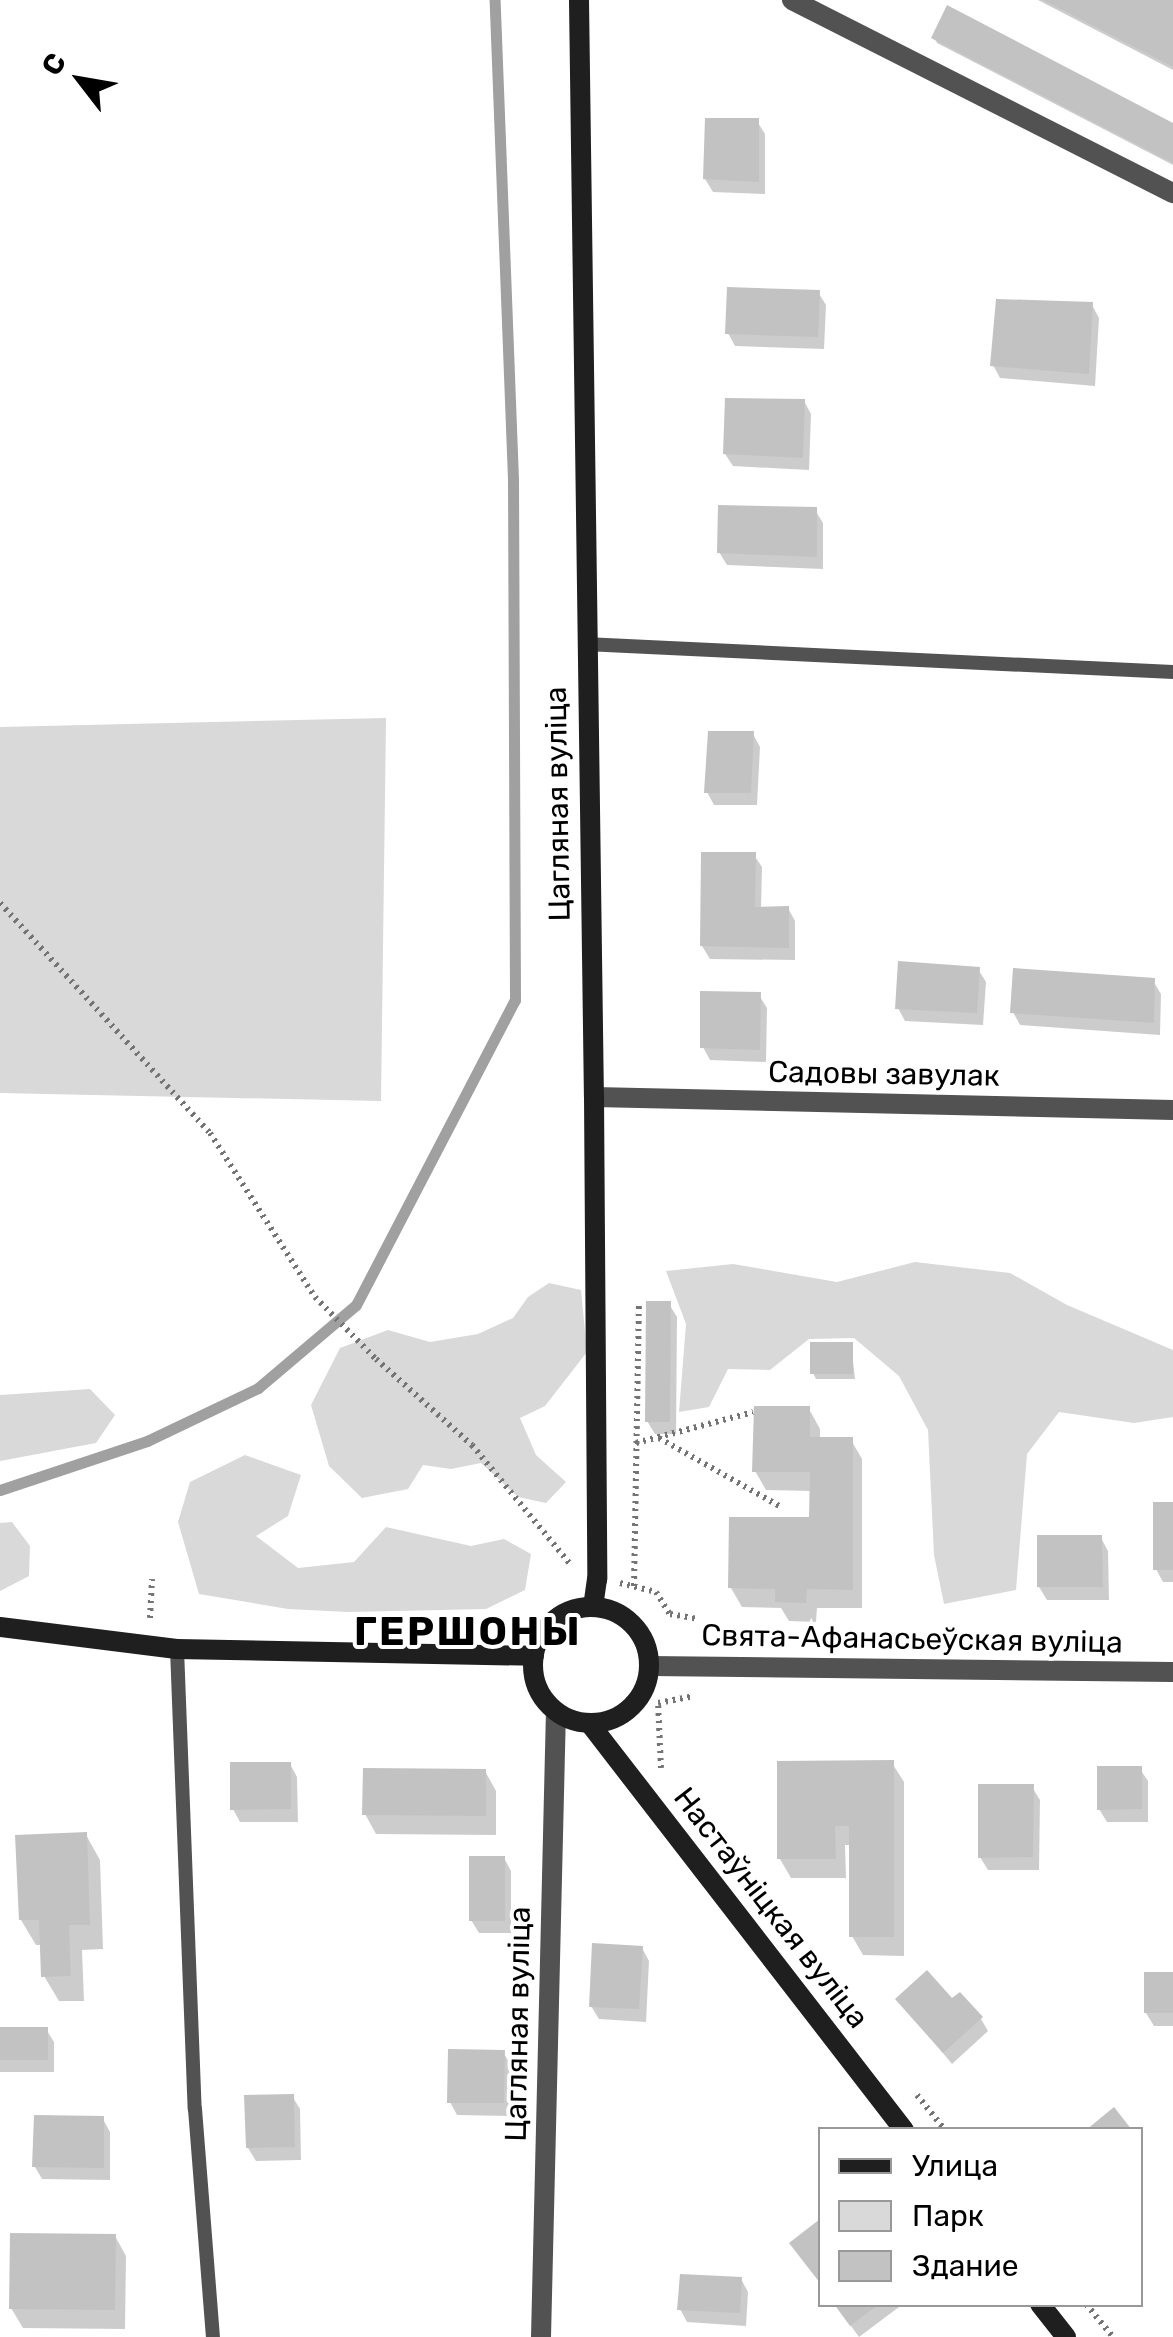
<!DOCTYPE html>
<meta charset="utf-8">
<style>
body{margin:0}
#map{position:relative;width:1173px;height:2337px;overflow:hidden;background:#fff;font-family:Rubik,sans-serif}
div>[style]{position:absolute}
.green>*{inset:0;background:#d9d9d9}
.shadow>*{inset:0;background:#0003}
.stream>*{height:11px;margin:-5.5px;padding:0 5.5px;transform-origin:5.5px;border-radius:5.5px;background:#a0a0a0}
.building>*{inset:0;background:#c2c2c2}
.path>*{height:6px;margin-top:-3px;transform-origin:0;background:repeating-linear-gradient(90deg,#747474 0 2.5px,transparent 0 7.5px)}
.lane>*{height:14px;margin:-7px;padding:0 7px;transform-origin:7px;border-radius:7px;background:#525252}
.street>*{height:20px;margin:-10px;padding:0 10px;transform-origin:10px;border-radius:10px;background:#525252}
.secondary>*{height:20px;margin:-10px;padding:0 10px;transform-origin:10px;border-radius:10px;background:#1f1f1f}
.secondary>.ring{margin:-10px;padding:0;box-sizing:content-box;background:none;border:20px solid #1f1f1f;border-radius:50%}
span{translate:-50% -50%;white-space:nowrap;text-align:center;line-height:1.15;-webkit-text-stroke:8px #fff;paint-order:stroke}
.street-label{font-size:30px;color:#000}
.district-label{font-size:40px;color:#000;font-weight:700;letter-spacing:2.5px}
.legend{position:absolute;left:818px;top:2127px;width:325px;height:180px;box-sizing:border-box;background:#fff;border:2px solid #999;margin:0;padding:12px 18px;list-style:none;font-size:30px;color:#000}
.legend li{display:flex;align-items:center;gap:20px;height:50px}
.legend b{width:50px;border:2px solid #999}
.north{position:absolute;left:30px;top:30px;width:100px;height:100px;-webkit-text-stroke:8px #fff;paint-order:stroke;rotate:301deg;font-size:28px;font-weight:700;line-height:40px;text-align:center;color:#000}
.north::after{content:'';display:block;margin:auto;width:35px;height:45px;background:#000;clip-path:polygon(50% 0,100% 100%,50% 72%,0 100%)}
</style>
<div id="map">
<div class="green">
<div style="clip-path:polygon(386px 718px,381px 1101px,0 1093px,0 727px)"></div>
<div style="clip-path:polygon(915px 1262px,1010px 1273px,1067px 1305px,1173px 1350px,1173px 1417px,1134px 1423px,1059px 1412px,1027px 1454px,1016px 1590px,944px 1604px,934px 1555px,928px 1430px,899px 1376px,854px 1338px,809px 1339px,770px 1370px,728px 1369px,709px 1407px,679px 1412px,686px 1324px,666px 1271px,733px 1264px,837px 1282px)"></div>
<div style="clip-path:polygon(549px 1283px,581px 1290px,587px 1352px,545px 1406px,520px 1418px,536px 1455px,566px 1482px,546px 1503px,518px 1497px,481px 1463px,451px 1469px,423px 1465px,408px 1489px,362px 1498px,329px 1466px,311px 1405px,340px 1348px,388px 1330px,430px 1342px,478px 1334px,513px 1318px,528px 1297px)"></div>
<div style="clip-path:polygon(90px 1389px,115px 1415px,96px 1443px,0 1461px,0 1395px)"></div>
<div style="clip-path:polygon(245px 1455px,301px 1475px,288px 1516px,256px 1536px,298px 1568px,354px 1562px,386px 1527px,471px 1546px,504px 1539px,531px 1554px,525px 1590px,486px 1609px,348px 1612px,288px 1609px,199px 1594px,178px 1522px,190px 1482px)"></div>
<div style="clip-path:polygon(12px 1522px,30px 1546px,29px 1576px,0 1591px,0 1523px)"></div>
</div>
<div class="shadow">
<div style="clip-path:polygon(1038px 0,1173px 0,1173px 70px)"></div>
<div style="clip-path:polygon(934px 37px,1173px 125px,1173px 165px,937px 43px)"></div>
<div style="clip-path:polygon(757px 121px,765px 134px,765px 194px,713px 192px,705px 179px)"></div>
<div style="clip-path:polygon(818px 292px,826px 305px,824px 349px,735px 346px,728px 333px)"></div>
<div style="clip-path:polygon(1092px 305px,1099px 318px,1095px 386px,1000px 378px,993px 365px)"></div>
<div style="clip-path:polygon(804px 401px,811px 414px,809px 470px,733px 466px,725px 454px)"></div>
<div style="clip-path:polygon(815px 510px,823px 523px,823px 569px,727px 565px,719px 552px)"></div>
<div style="clip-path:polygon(753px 734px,760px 747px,757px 805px,714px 805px,707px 792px)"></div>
<div style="clip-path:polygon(754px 855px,762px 867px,761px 909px,788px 908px,795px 921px,795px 960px,710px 959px,702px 946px)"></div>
<div style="clip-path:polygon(978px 969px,986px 982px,983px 1025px,905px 1021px,898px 1008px)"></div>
<div style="clip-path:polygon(1153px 981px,1161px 994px,1160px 1035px,1020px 1025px,1013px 1012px)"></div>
<div style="clip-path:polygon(759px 995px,767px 1008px,766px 1062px,710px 1060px,703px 1047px)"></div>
<div style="clip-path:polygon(669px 1304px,677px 1317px,676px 1434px,655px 1434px,647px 1421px)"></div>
<div style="clip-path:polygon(851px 1344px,855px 1379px,816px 1379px,813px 1373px)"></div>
<div style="clip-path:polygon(809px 1409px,820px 1429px,820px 1439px,851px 1440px,862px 1459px,862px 1608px,817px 1608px,816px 1622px,789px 1621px,781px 1608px,742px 1607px,731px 1588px,811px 1520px,812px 1491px,766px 1490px,755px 1471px)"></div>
<div style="clip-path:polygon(1173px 1505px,1173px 1582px,1163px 1582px,1156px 1569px)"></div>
<div style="clip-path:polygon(1101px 1538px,1108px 1551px,1109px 1600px,1047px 1600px,1039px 1587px)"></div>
<div style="clip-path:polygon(892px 1763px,904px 1782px,904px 1956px,863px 1955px,852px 1936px,852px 1845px,845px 1845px,846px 1878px,791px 1878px,780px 1859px)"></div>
<div style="clip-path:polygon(290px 1764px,297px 1777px,298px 1822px,240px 1822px,233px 1809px)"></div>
<div style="clip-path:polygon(1140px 1769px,1148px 1781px,1148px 1822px,1107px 1822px,1099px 1809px)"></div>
<div style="clip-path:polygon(485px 1771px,496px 1791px,496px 1835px,376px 1834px,365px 1814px)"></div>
<div style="clip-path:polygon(1032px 1787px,1040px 1800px,1039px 1870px,988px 1870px,980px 1857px)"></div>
<div style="clip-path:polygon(86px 1835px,100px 1860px,103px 1949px,82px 1950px,84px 2001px,59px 2001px,44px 1976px,43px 1945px,36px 1945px,21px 1920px)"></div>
<div style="clip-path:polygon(504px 1858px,511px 1871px,511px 1933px,479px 1933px,471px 1920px)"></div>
<div style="clip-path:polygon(642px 1948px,649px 1961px,646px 2022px,599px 2019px,591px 2006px)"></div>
<div style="clip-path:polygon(1173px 1974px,1173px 2026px,1154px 2026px,1146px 2013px)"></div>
<div style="clip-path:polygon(898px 1999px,952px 2001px,981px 2019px,988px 2031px,952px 2064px)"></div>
<div style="clip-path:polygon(46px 2029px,54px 2042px,54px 2072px,0 2072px,0 2030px)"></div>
<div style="clip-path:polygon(503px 2052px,511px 2065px,510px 2116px,457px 2115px,450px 2102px)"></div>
<div style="clip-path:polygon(292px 2096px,300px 2109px,301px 2160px,256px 2161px,248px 2148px)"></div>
<div style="clip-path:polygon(103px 2119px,110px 2132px,110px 2180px,42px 2179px,35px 2167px)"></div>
<div style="clip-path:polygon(115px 2236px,126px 2256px,125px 2329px,23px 2328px,11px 2308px)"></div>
<div style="clip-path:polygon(741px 2279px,748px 2292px,746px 2326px,687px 2322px,680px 2309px)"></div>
<div style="clip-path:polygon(835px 2304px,903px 2304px,859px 2337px)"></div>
</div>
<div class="stream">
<div style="left:0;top:1490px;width:155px;rotate:-18.4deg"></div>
<div style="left:147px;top:1441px;width:123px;rotate:-25.5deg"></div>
<div style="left:258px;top:1388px;width:128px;rotate:-40.3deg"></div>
<div style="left:356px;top:1305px;width:344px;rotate:-62.5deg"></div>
<div style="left:515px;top:1000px;width:521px;rotate:-90.22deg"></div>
<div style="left:513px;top:479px;width:479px;rotate:-92.2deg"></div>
</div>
<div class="building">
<div style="clip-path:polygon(1043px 0,1173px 0,1173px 67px)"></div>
<div style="clip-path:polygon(947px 5px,1173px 123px,1173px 163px,931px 38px)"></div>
<div style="clip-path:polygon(705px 118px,759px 118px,759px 182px,703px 179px)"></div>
<div style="clip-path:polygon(727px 287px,820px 290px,818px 337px,725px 334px)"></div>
<div style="clip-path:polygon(996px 299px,1093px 302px,1089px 374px,990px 366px)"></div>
<div style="clip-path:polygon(725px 398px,805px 399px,803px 458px,723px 454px)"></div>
<div style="clip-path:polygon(718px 505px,817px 507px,817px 557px,717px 553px)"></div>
<div style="clip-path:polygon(708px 731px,754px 731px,751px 793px,704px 793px)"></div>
<div style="clip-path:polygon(701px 852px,756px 852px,755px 907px,789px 906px,789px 948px,700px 946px)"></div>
<div style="clip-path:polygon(898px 961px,980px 967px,977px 1013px,895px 1009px)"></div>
<div style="clip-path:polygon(1013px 968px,1155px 978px,1154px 1023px,1010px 1013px)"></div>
<div style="clip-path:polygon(700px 991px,761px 992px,760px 1050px,700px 1048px)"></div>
<div style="clip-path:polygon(646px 1301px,671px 1301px,670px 1422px,645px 1422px)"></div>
<div style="clip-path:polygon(810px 1342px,853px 1342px,853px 1374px,810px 1374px)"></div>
<div style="clip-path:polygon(754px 1406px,810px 1406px,810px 1437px,853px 1437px,853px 1590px,807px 1589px,806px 1603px,775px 1602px,775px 1589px,728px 1588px,729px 1517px,809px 1517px,810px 1472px,752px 1472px)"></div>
<div style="clip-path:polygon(1153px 1502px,1173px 1502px,1173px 1570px,1153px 1570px)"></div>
<div style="clip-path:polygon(1037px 1535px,1102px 1535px,1103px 1587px,1037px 1587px)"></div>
<div style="clip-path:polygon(894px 1760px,894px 1937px,849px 1937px,849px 1826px,835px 1826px,836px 1859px,777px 1859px,777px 1761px)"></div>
<div style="clip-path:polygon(230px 1762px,291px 1762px,291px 1809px,230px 1810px)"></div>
<div style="clip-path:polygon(1097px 1766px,1142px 1766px,1142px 1809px,1097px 1810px)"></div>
<div style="clip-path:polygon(363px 1768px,486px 1769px,486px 1816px,362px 1815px)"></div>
<div style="clip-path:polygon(978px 1784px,1034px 1784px,1033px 1857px,978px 1858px)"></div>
<div style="clip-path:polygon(87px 1832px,90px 1925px,69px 1925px,71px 1976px,41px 1977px,39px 1920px,19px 1920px,15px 1835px)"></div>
<div style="clip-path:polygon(469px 1856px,505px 1856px,505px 1921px,469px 1921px)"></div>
<div style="clip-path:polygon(592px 1943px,643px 1946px,639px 2009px,589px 2007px)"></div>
<div style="clip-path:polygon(927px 1970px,952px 1998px,960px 1992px,983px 2017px,943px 2053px,895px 1999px)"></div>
<div style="clip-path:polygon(1144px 1972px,1173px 1972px,1173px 2013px,1144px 2013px)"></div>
<div style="clip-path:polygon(0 2027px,48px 2027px,48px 2060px,0 2060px)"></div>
<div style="clip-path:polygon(448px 2049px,505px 2050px,504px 2103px,447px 2103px)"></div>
<div style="clip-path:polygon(294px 2094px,295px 2147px,246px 2148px,244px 2095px)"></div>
<div style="clip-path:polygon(1114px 2107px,1132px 2130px,1086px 2130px)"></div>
<div style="clip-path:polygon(34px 2115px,104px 2116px,104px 2168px,32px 2167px)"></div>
<div style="clip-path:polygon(820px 2219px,820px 2283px,789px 2243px)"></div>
<div style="clip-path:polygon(10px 2233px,116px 2234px,115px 2310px,9px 2309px)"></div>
<div style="clip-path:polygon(680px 2274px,742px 2277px,740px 2313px,677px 2310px)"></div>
<div style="clip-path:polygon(834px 2304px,879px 2304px,850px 2326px)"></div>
</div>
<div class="path">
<div style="left:0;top:903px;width:311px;rotate:47.6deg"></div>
<div style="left:210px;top:1133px;width:195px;rotate:57.4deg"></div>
<div style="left:315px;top:1297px;width:87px;rotate:45.5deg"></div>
<div style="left:376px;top:1359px;width:129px;rotate:41.9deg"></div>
<div style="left:472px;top:1445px;width:156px;rotate:50.5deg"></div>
<div style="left:659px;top:1438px;width:138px;rotate:29.5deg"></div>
<div style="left:636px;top:1443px;width:121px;rotate:-14.8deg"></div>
<div style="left:620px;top:1583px;width:37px;rotate:14deg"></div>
<div style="left:656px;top:1592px;width:26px;rotate:58deg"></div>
<div style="left:670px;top:1614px;width:28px;rotate:10deg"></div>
<div style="left:634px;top:1586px;width:281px;rotate:-89deg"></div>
<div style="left:150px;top:1618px;width:39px;rotate:-87deg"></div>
<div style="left:661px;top:1768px;width:65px;rotate:-92.6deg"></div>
<div style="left:658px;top:1703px;width:37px;rotate:-11deg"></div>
<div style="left:917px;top:2095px;width:45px;rotate:51.3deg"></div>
<div style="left:1086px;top:2304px;width:43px;rotate:50.7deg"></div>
</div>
<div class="lane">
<div style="left:585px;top:644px;width:589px;rotate:2.73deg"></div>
<div style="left:177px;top:1649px;width:460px;rotate:87.8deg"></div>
<div style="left:195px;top:2109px;width:229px;rotate:85.5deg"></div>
</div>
<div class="street">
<div style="left:792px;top:0;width:427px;rotate:26.9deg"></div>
<div style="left:594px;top:1097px;width:579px;rotate:1.29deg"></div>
<div style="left:650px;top:1666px;width:523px;rotate:0.66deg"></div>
<div style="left:541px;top:2337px;width:625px;rotate:-88.63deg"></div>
</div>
<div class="secondary">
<div style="left:579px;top:0;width:1097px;rotate:89.22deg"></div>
<div style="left:594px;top:1097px;width:482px;rotate:89.6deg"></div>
<div style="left:597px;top:1579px;width:28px;rotate:98deg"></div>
<div class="ring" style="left:533px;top:1607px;width:96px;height:96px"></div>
<div style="left:0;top:1627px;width:178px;rotate:7.1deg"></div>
<div style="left:177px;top:1649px;width:357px;rotate:1.1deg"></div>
<div style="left:590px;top:1724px;width:513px;rotate:52.28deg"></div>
<div style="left:1040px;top:2304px;width:42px;rotate:51.8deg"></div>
</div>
<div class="street-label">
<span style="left:558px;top:804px;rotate:-91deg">Цагляная вуліца</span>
<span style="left:884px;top:1074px;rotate:1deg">Садовы завулак</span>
<span style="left:912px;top:1639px;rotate:1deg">Свята-Афанасьеўская вуліца</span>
<span style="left:771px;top:1908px;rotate:52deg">Настаўніцкая вуліца</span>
<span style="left:518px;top:2024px;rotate:-89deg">Цагляная вуліца</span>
</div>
<div class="district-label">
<span style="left:468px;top:1632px">ГЕРШОНЫ</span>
</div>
<ul class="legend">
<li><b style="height:12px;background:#1f1f1f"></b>Улица</li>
<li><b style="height:28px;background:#d9d9d9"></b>Парк</li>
<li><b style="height:28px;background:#c2c2c2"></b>Здание</li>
</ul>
<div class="north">С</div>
</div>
